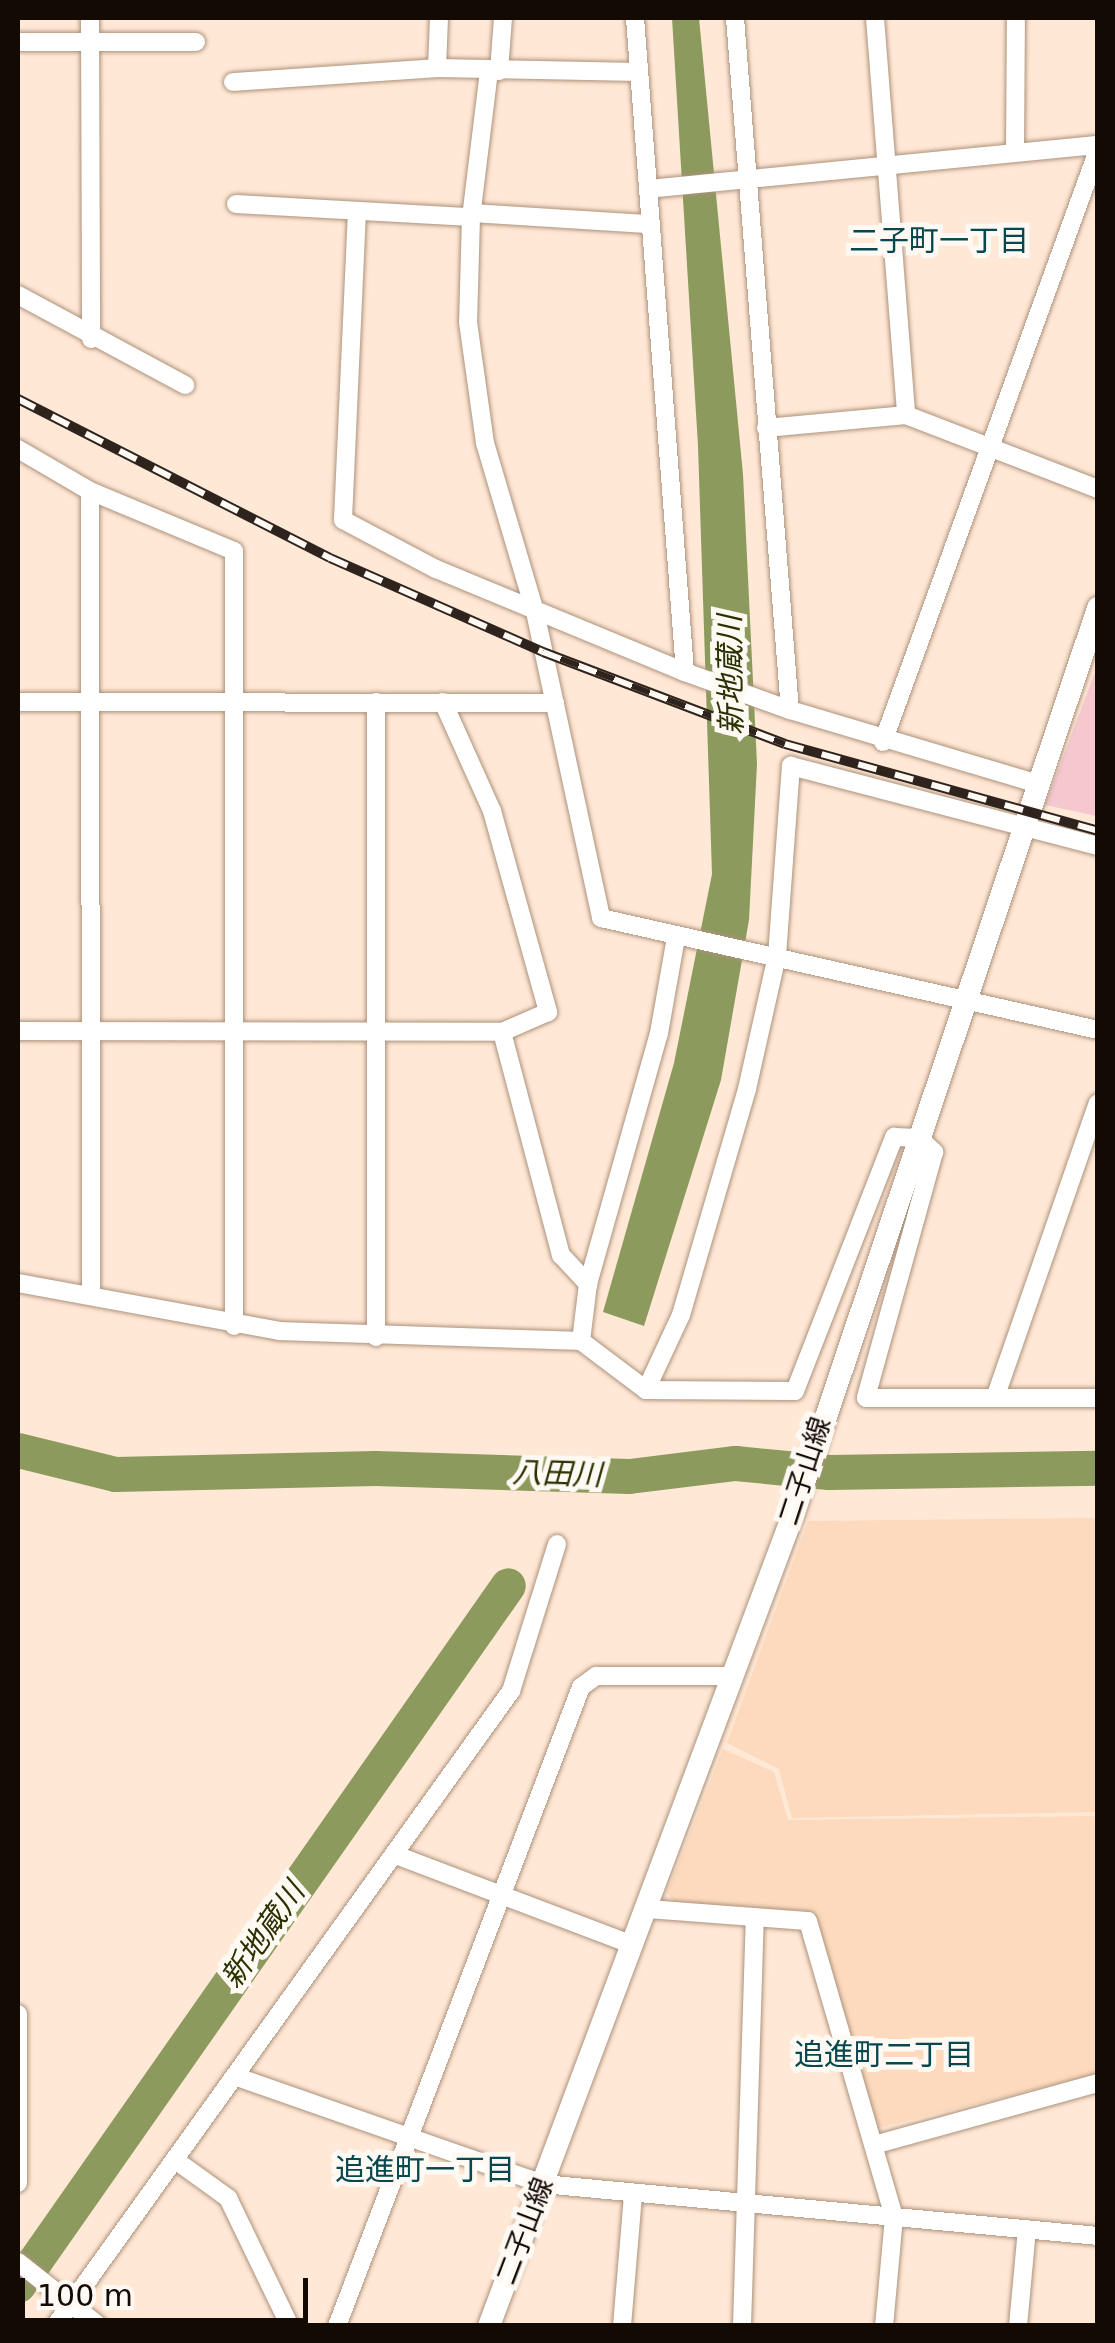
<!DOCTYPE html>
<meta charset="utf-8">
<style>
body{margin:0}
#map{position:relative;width:1115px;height:2343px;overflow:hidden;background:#ffe8d5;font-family:"DejaVu Sans","Noto Sans JP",sans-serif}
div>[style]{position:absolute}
.built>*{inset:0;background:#fddabd}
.green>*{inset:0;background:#f5c7cf}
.water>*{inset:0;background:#8c9a5d}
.river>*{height:35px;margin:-17.5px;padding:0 17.5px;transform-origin:17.5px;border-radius:17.5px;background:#8c9a5d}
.roads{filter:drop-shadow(0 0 2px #ac927c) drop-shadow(0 0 2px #ac927c)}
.street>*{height:18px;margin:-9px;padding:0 9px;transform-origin:9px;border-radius:9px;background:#fff}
.secondary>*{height:22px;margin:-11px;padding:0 11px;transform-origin:11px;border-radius:11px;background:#fff}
.rail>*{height:10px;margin-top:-5px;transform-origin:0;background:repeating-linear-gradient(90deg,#fff9f4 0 19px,#2f241d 0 38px);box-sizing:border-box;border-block:2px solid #2f241d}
span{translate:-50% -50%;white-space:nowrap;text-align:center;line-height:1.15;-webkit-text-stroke:10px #fff9f4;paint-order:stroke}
.street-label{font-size:28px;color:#130a04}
.neighbourhood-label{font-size:30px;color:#06484e}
.water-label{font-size:30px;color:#293200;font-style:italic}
.frame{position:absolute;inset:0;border:20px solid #130a04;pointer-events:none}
.scale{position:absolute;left:20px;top:2278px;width:288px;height:45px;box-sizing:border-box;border:5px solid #130a04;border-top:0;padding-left:12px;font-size:30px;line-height:35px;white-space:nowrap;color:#130a04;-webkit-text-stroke:8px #fff9f4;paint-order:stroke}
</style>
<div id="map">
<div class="built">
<div style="clip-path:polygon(1097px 1518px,1097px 1812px,792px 1818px,779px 1769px,727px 1743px,808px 1521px)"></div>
<div style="clip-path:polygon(723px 1749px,774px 1772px,788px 1820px,1097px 1816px,1097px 2074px,878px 2128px,814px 1912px,675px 1904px,667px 1892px)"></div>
</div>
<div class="green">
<div style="clip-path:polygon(1097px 667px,1097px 816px,1045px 805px)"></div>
</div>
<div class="water">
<div style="clip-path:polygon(672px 18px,699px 18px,743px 474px,757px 764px,749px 920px,721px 1080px,644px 1326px,603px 1312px,674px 1063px,712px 874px,698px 446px)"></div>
</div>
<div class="river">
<div style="left:18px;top:1450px;width:100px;rotate:13.9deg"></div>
<div style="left:115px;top:1474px;width:260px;rotate:-1.3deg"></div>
<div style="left:375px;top:1468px;width:254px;rotate:1.8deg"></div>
<div style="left:629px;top:1476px;width:107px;rotate:-7deg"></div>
<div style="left:735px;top:1463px;width:94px;rotate:5.5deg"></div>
<div style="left:829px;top:1472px;width:269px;rotate:-0.9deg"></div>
<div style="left:18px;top:2285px;width:854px;rotate:-55.01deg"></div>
</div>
<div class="roads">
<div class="street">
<div style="left:90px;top:18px;width:321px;rotate:89.8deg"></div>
<div style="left:439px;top:18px;width:50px;rotate:92.3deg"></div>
<div style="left:437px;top:68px;width:202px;rotate:1.1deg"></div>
<div style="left:735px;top:18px;width:694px;rotate:85.46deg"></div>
<div style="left:790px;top:710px;width:256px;rotate:16.6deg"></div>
<div style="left:875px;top:18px;width:398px;rotate:85.5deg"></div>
<div style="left:906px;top:415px;width:206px;rotate:21.1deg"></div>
<div style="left:18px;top:42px;width:178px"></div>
<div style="left:489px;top:71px;width:147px;rotate:97deg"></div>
<div style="left:471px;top:217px;width:105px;rotate:91.6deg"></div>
<div style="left:468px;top:322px;width:122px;rotate:82deg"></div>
<div style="left:485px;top:443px;width:176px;rotate:73.5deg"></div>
<div style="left:535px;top:612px;width:313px;rotate:77.8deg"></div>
<div style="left:601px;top:918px;width:509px;rotate:12.7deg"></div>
<div style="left:499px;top:71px;width:53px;rotate:-85.7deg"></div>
<div style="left:233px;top:82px;width:204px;rotate:-3.9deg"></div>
<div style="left:1015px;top:151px;width:133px;rotate:-89.6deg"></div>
<div style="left:648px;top:189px;width:452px;rotate:-5.6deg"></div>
<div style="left:236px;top:204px;width:235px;rotate:3.2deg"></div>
<div style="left:357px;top:211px;width:309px;rotate:92.6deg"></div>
<div style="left:343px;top:520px;width:105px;rotate:27.8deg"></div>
<div style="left:436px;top:569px;width:269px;rotate:22.5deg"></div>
<div style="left:685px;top:672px;width:656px;rotate:-94.37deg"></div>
<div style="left:473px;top:213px;width:177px;rotate:3.6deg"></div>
<div style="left:18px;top:295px;width:190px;rotate:28.3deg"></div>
<div style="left:766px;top:428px;width:141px;rotate:-5.3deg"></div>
<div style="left:18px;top:449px;width:83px;rotate:30.3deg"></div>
<div style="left:90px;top:491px;width:156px;rotate:22.6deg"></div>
<div style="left:234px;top:551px;width:775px;rotate:90deg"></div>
<div style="left:90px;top:491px;width:803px;rotate:89.93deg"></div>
<div style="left:685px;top:672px;width:112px;rotate:19.9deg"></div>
<div style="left:18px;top:702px;width:537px;rotate:0.11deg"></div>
<div style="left:376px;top:702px;width:635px;rotate:90deg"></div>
<div style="left:443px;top:702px;width:120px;rotate:65.8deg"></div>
<div style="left:492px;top:811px;width:209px;rotate:74.4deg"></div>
<div style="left:548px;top:1012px;width:50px;rotate:156.5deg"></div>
<div style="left:502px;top:1032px;width:231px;rotate:75.2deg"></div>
<div style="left:561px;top:1255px;width:40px;rotate:47deg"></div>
<div style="left:883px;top:742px;width:630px;rotate:-70.04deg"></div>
<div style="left:18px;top:1031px;width:484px;rotate:0.1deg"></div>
<div style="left:18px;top:1283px;width:265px;rotate:10.4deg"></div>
<div style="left:279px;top:1331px;width:302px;rotate:1.9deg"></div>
<div style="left:581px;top:1341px;width:57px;rotate:-83deg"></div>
<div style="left:588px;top:1284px;width:261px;rotate:-74.2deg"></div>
<div style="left:659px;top:1033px;width:97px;rotate:-79.9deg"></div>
<div style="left:581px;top:1341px;width:81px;rotate:37deg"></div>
<div style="left:646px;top:1390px;width:149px;rotate:0.4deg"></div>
<div style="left:795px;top:1391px;width:273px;rotate:-68.7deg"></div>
<div style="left:894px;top:1137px;width:25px;rotate:2deg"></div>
<div style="left:919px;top:1138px;width:21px;rotate:43deg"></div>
<div style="left:934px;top:1152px;width:255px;rotate:105.5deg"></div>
<div style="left:866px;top:1398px;width:232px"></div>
<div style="left:646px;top:1390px;width:83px;rotate:-65deg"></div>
<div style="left:681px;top:1315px;width:235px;rotate:-73.7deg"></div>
<div style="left:747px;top:1089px;width:136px;rotate:-77.3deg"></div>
<div style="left:777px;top:956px;width:191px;rotate:-85.8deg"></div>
<div style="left:791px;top:766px;width:317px;rotate:14.6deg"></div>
<div style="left:995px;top:1398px;width:312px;rotate:-70.8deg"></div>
<div style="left:396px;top:1855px;width:254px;rotate:20.8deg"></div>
<div style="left:647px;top:1909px;width:161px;rotate:4.3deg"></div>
<div style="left:808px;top:1921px;width:308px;rotate:73.8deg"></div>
<div style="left:894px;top:2217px;width:109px;rotate:95.2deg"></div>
<div style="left:18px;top:2014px;width:169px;rotate:90deg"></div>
<div style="left:240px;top:2078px;width:321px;rotate:19.3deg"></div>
<div style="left:543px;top:2184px;width:557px;rotate:5.35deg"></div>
<div style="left:874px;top:2145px;width:232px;rotate:-15.5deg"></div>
<div style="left:178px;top:2162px;width:62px;rotate:35.8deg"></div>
<div style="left:228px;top:2198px;width:142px;rotate:64.2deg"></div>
<div style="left:18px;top:2262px;width:103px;rotate:38.3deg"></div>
<div style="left:55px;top:2326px;width:782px;rotate:-54.32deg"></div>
<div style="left:511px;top:1691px;width:154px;rotate:-72.6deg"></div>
<div style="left:337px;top:2326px;width:684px;rotate:-69.1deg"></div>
<div style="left:581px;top:1687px;width:19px;rotate:-36deg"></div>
<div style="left:596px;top:1676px;width:135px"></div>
<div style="left:622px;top:2326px;width:132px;rotate:-85.2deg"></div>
<div style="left:742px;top:2326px;width:409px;rotate:-88.2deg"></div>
<div style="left:1018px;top:2326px;width:97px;rotate:-84.7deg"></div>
</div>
<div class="secondary">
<div style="left:489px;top:2326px;width:869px;rotate:-69.46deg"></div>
<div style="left:794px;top:1512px;width:954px;rotate:-71.41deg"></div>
</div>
</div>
<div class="rail">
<div style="left:18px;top:399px;width:350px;rotate:27deg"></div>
<div style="left:330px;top:558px;width:233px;rotate:23.8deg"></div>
<div style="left:543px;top:652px;width:259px;rotate:20.8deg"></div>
<div style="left:785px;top:744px;width:325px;rotate:15.5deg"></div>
</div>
<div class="street-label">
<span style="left:805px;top:1471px;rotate:-72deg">二子山線</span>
<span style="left:525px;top:2231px;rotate:-69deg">二子山線</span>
</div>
<div class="neighbourhood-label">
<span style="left:939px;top:241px">二子町一丁目</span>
<span style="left:884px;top:2055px">追進町二丁目</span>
<span style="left:425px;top:2170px">追進町一丁目</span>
</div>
<div class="water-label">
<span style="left:731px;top:675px;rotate:-91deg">新地蔵川</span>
<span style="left:557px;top:1474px;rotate:2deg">八田川</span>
<span style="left:263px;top:1935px;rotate:-55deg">新地蔵川</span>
</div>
<div class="frame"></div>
<div class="scale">100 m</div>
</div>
